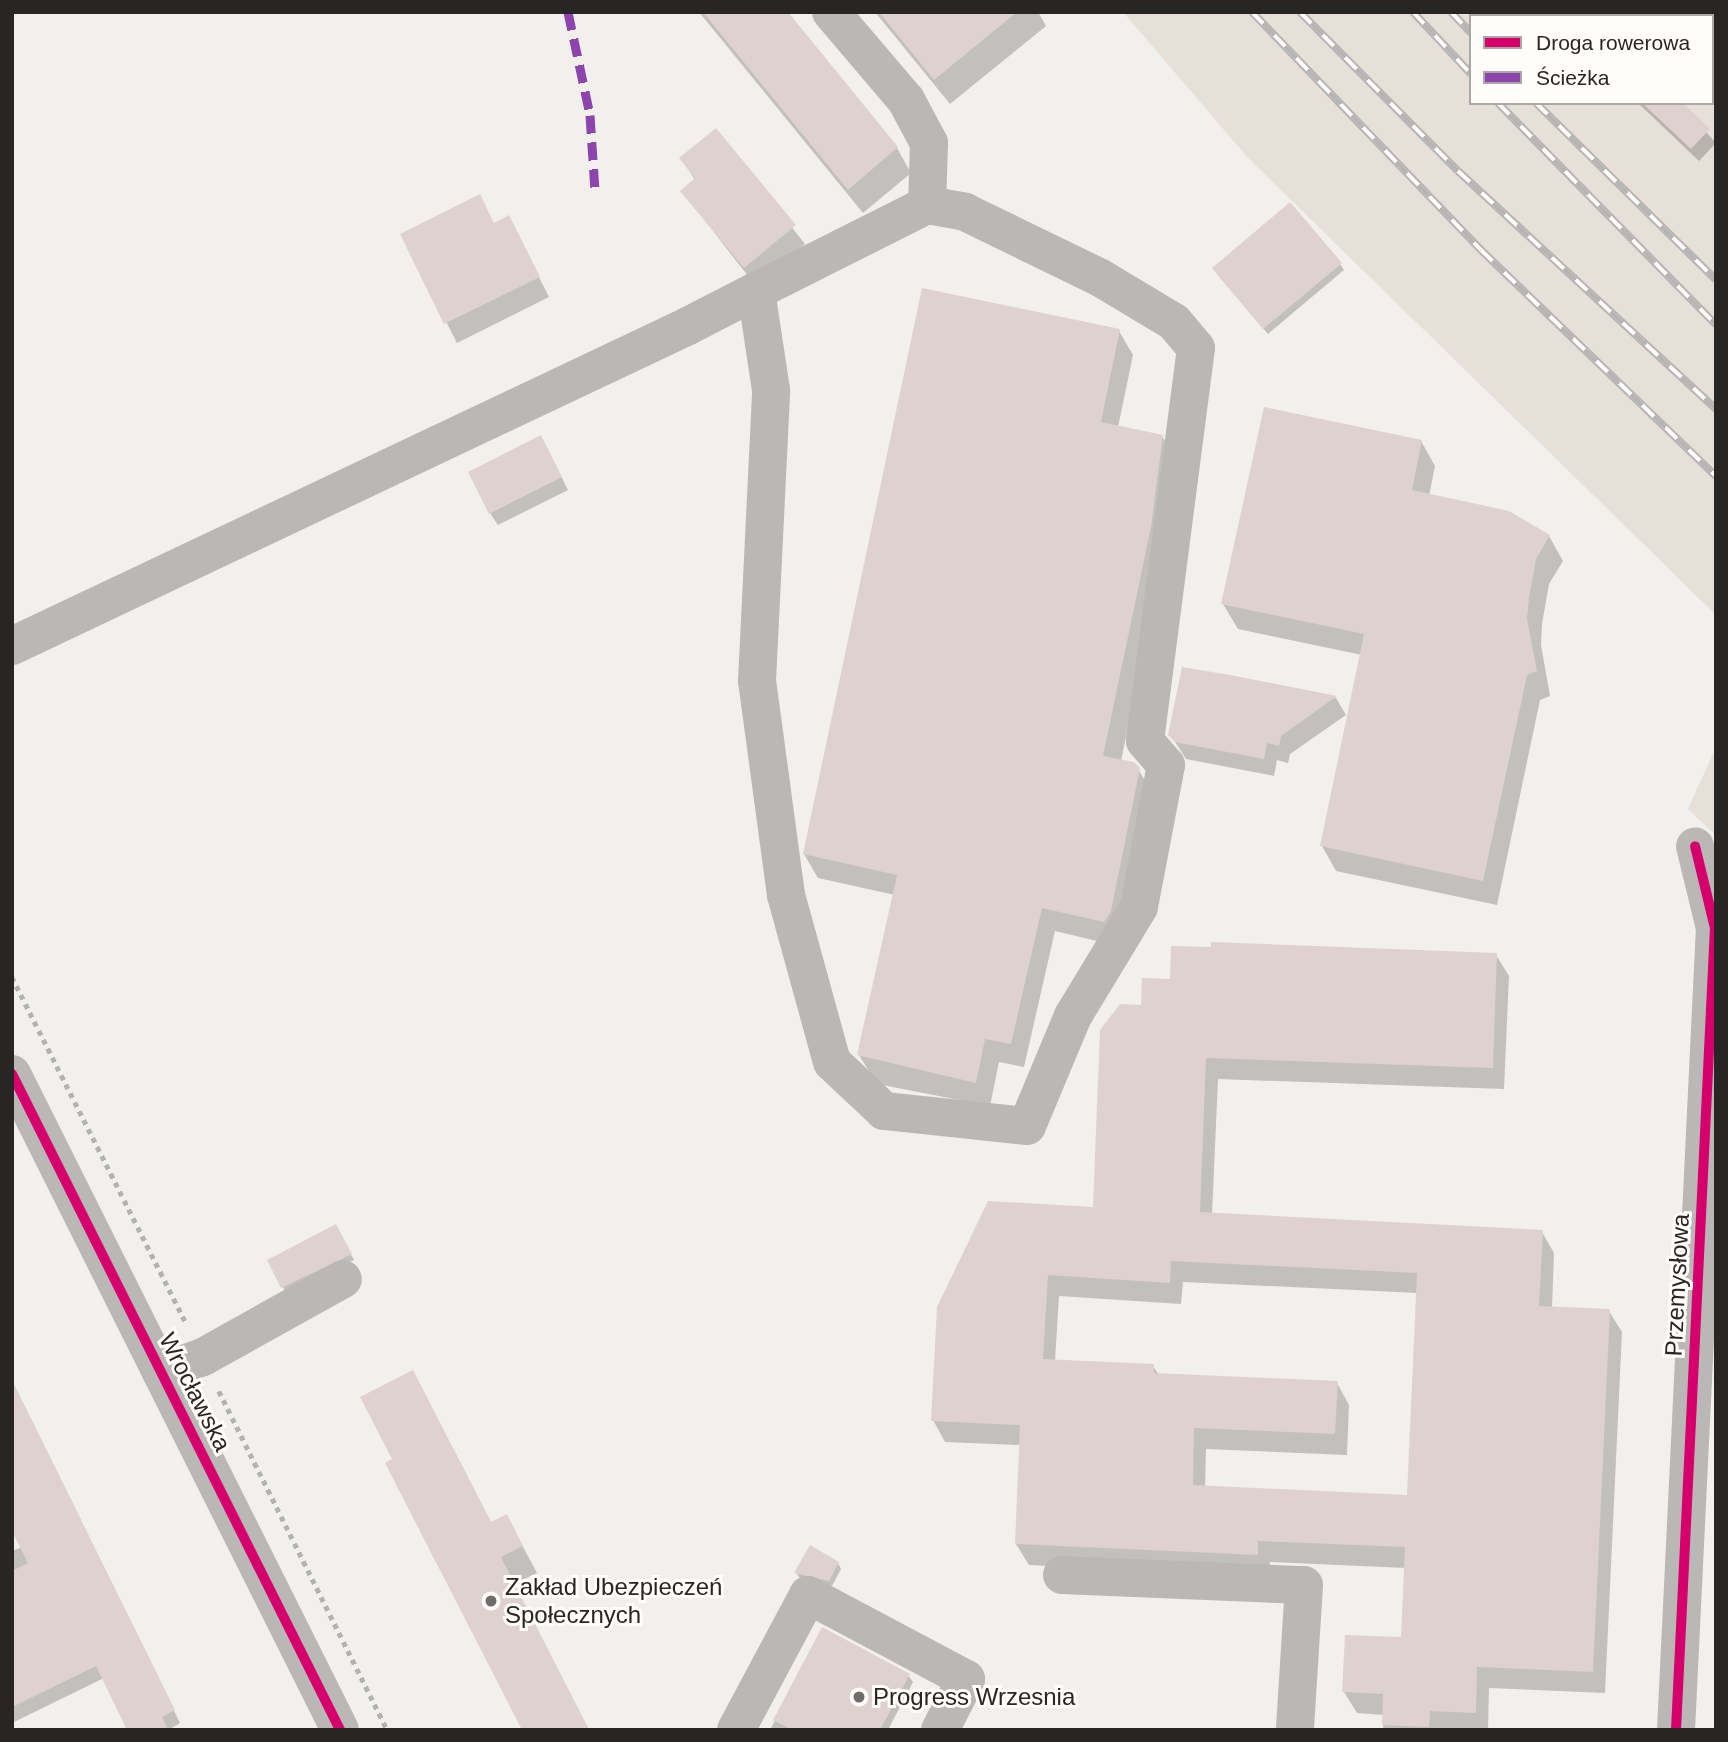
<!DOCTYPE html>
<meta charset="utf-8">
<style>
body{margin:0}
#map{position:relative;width:1728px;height:1742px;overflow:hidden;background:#f2f0ed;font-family:Arial,sans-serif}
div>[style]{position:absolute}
.built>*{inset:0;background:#e7e0d9}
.shadow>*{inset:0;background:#0003}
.building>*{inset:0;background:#dfd1cf}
.path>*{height:4.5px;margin-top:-2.25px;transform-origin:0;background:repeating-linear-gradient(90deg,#b3b2b2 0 5px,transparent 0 10px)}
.minor>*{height:38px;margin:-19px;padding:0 19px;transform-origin:19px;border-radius:19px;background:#b9b8b7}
.rail>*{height:8px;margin-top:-4px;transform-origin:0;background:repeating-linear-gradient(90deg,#fffefd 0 16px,#b6b5b4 0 32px);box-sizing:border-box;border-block:2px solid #b6b5b4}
.quiet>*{height:9px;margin-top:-4.5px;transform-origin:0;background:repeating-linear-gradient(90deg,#8e44ad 0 18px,transparent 0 27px)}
.cycleway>*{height:10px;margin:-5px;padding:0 5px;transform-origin:5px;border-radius:5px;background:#d6006c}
.dots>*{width:19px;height:19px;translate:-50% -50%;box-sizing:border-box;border:4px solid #fffefd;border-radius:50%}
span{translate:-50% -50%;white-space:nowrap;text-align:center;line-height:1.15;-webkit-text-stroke:6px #fffefd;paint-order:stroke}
.street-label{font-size:24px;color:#282624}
.poi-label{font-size:24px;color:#282624}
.left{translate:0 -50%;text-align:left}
.frame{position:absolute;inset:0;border:14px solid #282624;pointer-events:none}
.legend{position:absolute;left:1469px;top:14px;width:245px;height:91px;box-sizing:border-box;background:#fffefd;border:2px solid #a9a8a6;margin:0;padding:9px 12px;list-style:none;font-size:21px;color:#282624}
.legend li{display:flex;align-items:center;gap:14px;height:35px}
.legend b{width:35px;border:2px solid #a9a8a6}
</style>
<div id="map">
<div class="built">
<div style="clip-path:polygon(evenodd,1123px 12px,1716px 12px,1716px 615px,1248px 158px,1123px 12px,1471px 16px,1712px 16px,1712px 103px,1471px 103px,1471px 16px)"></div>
<div style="clip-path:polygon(1716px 747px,1716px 836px,1688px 809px)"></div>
</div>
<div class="shadow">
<div style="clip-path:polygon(699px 12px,784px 12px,897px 148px,911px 173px,863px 213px)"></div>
<div style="clip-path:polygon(875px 12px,1038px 12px,1046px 26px,950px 104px)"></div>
<div style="clip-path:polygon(1638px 103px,1680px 103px,1716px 143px,1699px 161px)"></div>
<div style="clip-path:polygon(715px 130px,805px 244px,755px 285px,682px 191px,695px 180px,681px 158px)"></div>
<div style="clip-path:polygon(494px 225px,519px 237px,549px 297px,457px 343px,402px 235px)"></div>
<div style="clip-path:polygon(1340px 264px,1344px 270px,1268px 334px,1217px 274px)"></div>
<div style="clip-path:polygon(1119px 331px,1133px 355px,1118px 427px,1162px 436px,1176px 461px,1164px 553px,1121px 761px,1138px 769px,1153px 794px,1118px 946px,1055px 931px,1024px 1067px,999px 1062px,990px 1106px,877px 1084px,859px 1055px,895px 895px,818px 878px,804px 854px)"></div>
<div style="clip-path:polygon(1421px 441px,1435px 466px,1429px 496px,1549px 536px,1563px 561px,1549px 584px,1542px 624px,1541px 645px,1550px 696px,1540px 700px,1497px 905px,1336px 871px,1322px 846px,1362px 655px,1238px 629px,1223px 604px)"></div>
<div style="clip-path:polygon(548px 450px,568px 490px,498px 525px,490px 513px)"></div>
<div style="clip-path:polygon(1183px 669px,1336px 698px,1346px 715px,1290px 754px,1288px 763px,1277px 760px,1274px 776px,1186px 759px,1170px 734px)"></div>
<div style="clip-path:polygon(evenodd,1496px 955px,1509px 976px,1504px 1089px,1218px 1079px,1212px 1215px,1542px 1232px,1554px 1253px,1552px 1308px,1609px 1311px,1622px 1332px,1605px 1693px,1489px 1688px,1488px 1730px,1383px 1730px,1384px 1715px,1357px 1713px,1344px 1692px,1402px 1639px,1406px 1568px,1270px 1562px,1269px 1576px,1029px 1565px,1016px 1544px,1021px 1445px,945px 1442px,933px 1420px,1094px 1208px,1143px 1007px,1172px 981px,1496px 955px,1183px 1282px,1418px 1293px,1409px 1497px,1205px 1488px,1206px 1449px,1347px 1455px,1349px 1405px,1337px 1383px,1159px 1375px,1153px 1366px,1055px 1361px,1059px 1296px,1181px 1304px,1183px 1282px)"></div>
<div style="clip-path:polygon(336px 1226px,354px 1260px,286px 1293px,269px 1261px)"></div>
<div style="clip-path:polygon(413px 1372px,492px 1524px,507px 1517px,537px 1573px,514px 1584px,589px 1730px,524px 1730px,394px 1460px)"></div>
<div style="clip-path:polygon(30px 1417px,180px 1723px,168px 1730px,104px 1678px,12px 1723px,12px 1551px,22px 1547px)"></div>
<div style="clip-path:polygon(838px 1563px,841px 1569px,832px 1586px,800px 1578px,796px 1573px)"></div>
<div style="clip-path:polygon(822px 1629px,908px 1675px,913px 1682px,888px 1730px,770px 1730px)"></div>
</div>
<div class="building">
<div style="clip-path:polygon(703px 12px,788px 12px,898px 147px,848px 190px)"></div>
<div style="clip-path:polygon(879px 12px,1017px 12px,934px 80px)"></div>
<div style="clip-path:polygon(1642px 103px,1683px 103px,1710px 129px,1691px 149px)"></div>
<div style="clip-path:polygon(716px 128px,796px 225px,744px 268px,680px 191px,695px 178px,679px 158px)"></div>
<div style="clip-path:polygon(480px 194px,494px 223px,509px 215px,540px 277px,444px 324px,400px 234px)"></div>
<div style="clip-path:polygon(1290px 202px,1342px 263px,1263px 329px,1212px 268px)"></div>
<div style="clip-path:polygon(922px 288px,1120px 329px,1101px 422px,1163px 435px,1151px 527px,1103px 756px,1134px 762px,1140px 768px,1111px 911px,1104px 922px,1042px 908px,1011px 1044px,985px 1039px,976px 1083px,857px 1055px,897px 875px,803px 854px)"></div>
<div style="clip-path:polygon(1264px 407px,1422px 440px,1412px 490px,1509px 511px,1550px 535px,1536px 559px,1529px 598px,1527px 619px,1537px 671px,1527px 675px,1483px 881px,1320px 846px,1364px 634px,1221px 604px)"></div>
<div style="clip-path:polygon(541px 435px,562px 477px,489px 514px,468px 472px)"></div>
<div style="clip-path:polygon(1182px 667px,1230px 675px,1337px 696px,1281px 736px,1279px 746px,1267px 743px,1264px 759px,1175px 742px,1168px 735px)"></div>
<div style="clip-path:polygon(evenodd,1211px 942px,1497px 953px,1493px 1068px,1206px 1058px,1200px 1212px,1543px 1230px,1539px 1306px,1610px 1309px,1593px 1672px,1477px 1667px,1476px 1713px,1430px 1711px,1429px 1727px,1382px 1725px,1383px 1694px,1342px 1692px,1345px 1635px,1401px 1637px,1405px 1547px,1258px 1541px,1258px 1555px,1015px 1544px,1020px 1425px,931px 1421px,937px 1307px,988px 1201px,1093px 1207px,1100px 1030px,1120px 1004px,1141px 1005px,1142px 978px,1170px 979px,1171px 946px,1211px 947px,1211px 942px,1171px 1261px,1417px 1273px,1407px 1495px,1193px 1485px,1194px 1428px,1335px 1434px,1338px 1381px,1154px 1373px,1154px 1364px,1043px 1359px,1048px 1275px,1170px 1283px,1171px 1261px)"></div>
<div style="clip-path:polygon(336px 1224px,352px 1254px,281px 1288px,267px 1260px)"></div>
<div style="clip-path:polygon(413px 1370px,491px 1522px,507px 1514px,523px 1546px,501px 1557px,589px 1730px,522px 1730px,385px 1463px,392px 1459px,360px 1397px)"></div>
<div style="clip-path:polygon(12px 1380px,175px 1710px,162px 1717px,168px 1730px,127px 1730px,96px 1666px,12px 1707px,12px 1571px,28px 1563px,12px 1531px)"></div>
<div style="clip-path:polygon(810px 1545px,839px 1562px,829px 1581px,794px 1573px)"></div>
<div style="clip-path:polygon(822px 1627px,910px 1674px,880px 1730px,792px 1730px,773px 1720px)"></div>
</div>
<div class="path">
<div style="left:12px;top:977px;width:387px;rotate:63.3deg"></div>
<div style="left:219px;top:1391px;width:378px;rotate:63.6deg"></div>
</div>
<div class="minor">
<div style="left:831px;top:12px;width:116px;rotate:49.6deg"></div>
<div style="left:906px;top:100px;width:49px;rotate:61.9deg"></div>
<div style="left:929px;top:143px;width:62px;rotate:91.8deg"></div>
<div style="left:12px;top:646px;width:748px;rotate:-25.33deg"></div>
<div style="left:688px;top:326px;width:76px;rotate:-27.2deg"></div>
<div style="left:756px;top:291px;width:191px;rotate:-26.7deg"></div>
<div style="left:927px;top:205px;width:39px;rotate:10deg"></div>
<div style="left:965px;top:212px;width:149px;rotate:25.9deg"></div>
<div style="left:1099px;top:277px;width:87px;rotate:31deg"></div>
<div style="left:1174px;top:322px;width:34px;rotate:50deg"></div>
<div style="left:1196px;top:348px;width:396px;rotate:97.4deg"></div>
<div style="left:1145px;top:741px;width:32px;rotate:49deg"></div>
<div style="left:1166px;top:765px;width:145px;rotate:100.8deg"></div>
<div style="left:1139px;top:907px;width:127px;rotate:121.2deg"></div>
<div style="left:1073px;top:1016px;width:119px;rotate:112.7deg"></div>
<div style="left:1027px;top:1126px;width:144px;rotate:-174deg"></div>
<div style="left:884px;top:1111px;width:71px;rotate:-136.7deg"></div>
<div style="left:832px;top:1062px;width:173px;rotate:-105.4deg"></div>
<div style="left:786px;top:895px;width:216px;rotate:-97.7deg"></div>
<div style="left:757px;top:681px;width:291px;rotate:-87.2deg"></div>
<div style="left:771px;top:390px;width:100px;rotate:-98.6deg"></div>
<div style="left:12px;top:1074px;width:733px;rotate:63.43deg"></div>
<div style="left:161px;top:1372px;width:45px;rotate:-19.7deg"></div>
<div style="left:203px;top:1357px;width:160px;rotate:-29.1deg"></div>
<div style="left:1062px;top:1575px;width:242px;rotate:2.4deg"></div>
<div style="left:1304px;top:1585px;width:145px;rotate:93.6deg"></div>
<div style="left:736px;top:1730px;width:153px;rotate:-61.9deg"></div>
<div style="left:808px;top:1595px;width:179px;rotate:28deg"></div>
<div style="left:966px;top:1679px;width:57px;rotate:117deg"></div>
<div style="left:1676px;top:1730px;width:803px;rotate:-87.22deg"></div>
<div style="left:1715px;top:928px;width:84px;rotate:-103.7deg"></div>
</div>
<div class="rail">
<div style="left:1252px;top:12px;width:330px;rotate:46.1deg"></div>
<div style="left:1481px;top:250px;width:326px;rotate:43.9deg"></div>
<div style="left:1300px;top:12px;width:224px;rotate:45.2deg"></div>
<div style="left:1458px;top:171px;width:351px;rotate:42.7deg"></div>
<div style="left:1413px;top:12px;width:85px;rotate:46.9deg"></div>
<div style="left:1451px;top:12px;width:29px;rotate:46deg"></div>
<div style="left:1498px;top:103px;width:311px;rotate:45.5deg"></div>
<div style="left:1536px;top:103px;width:252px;rotate:44.5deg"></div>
</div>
<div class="quiet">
<div style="left:568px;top:12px;width:105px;rotate:77.9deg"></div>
<div style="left:590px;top:115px;width:76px;rotate:86.2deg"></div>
</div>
<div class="cycleway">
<div style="left:12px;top:1074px;width:733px;rotate:63.43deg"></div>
<div style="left:1676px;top:1730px;width:803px;rotate:-87.22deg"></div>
<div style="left:1715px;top:928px;width:84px;rotate:-103.7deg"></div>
</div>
<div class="dots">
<div style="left:491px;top:1601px;background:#6f6d6a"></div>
<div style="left:859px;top:1697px;background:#6f6d6a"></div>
</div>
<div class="street-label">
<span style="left:1677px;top:1285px;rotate:-87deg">Przemysłowa</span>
<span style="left:195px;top:1392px;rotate:63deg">Wrocławska</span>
</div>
<div class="poi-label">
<span class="left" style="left:505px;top:1601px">Zakład Ubezpieczeń<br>Społecznych</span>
<span class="left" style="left:873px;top:1697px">Progress Wrzesnia</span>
</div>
<div class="frame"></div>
<ul class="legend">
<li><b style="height:9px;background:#d6006c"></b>Droga rowerowa</li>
<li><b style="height:9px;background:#8e44ad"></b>Ścieżka</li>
</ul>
</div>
